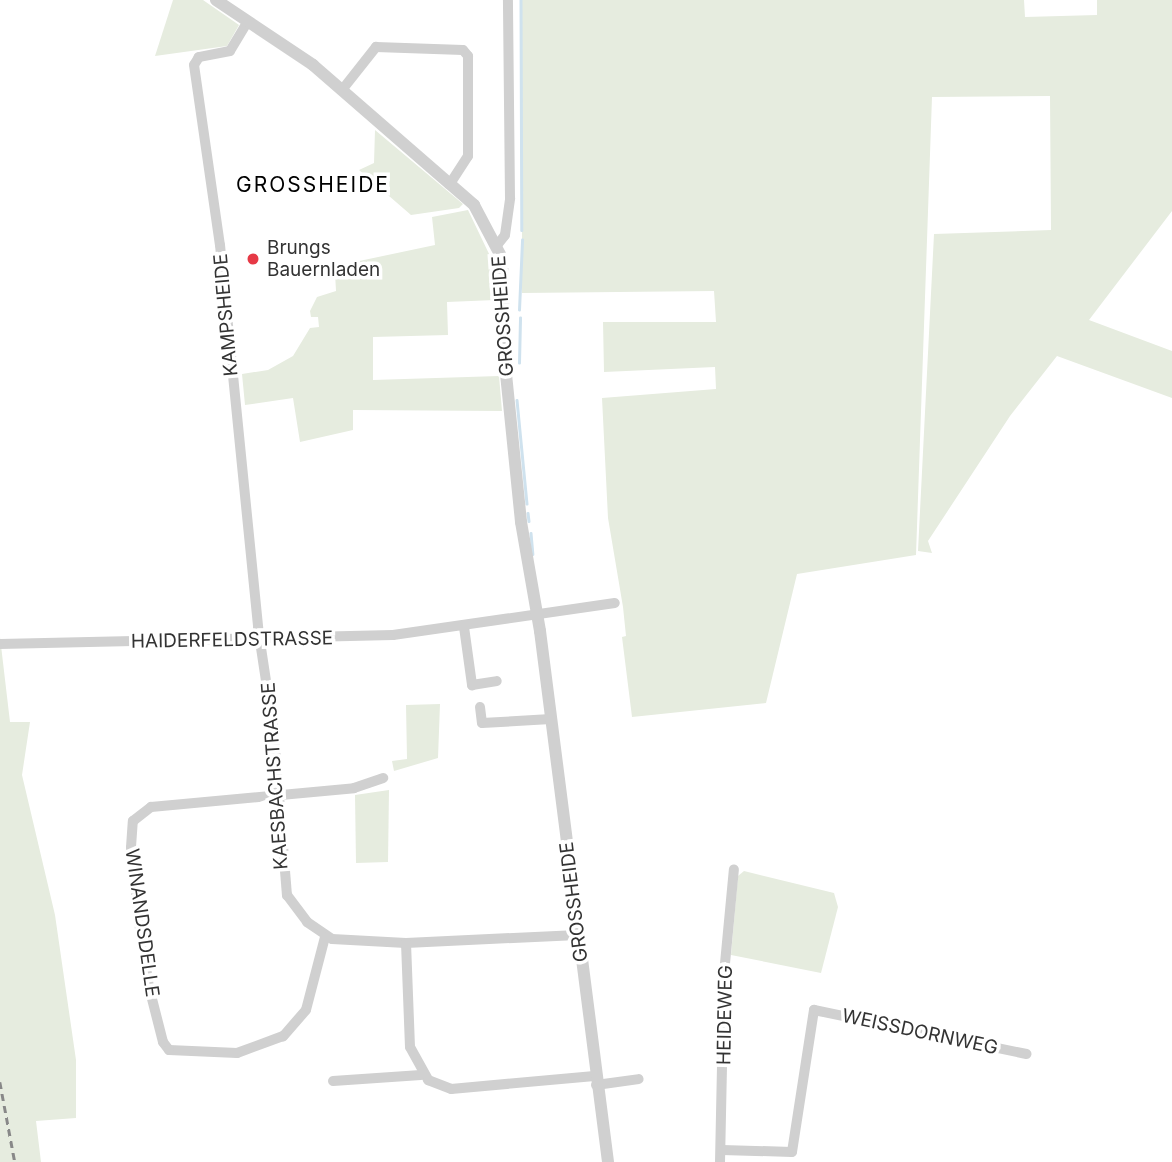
<!DOCTYPE html>
<style>
body{margin:0}
#map{position:relative;width:1172px;height:1162px;overflow:hidden;background:#fff;font-family:Inter,sans-serif}
div>[style]{position:absolute}
.green>*{inset:0;background:#e6ecdf}
.stream>*{height:2.5px;margin:-1.25px;padding:0 1.25px;transform-origin:1.25px;border-radius:1.25px;background:#cfe2ee}
.minor>*{height:10px;margin:-5px;padding:0 5px;transform-origin:5px;border-radius:5px;background:#d0d0d0}
.tertiary>*{height:12px;margin:-6px;padding:0 6px;transform-origin:6px;border-radius:6px;background:#d0d0d0}
.rail>*{height:2.5px;margin-top:-1.25px;transform-origin:0;background:repeating-linear-gradient(90deg,#888 0 7px,transparent 0 12px)}
.dots>*{width:19px;height:19px;translate:-50% -50%;box-sizing:border-box;border:4px solid #fff;border-radius:50%}
span{translate:-50% -50%;white-space:nowrap;text-align:center;line-height:1.15;-webkit-text-stroke:7px #fff;paint-order:stroke}
.poi-label{font-size:19px;color:#333}
.left{translate:0 -50%;text-align:left}
.street-label{font-size:19px;color:#333}
.neighbourhood-label{font-size:21px;color:#000;letter-spacing:2px}
</style>
<div id="map">
<div class="green">
<div style="clip-path:polygon(173px 0,203px 0,239px 25px,227px 46px,155px 56px)"></div>
<div style="clip-path:polygon(522px 0,1024px 0,1025px 17px,1097px 15px,1097px 0,1172px 0,1172px 211px,1089px 320px,1172px 351px,1172px 398px,1057px 356px,1010px 416px,928px 541px,932px 553px,918px 551px,934px 234px,1051px 230px,1050px 96px,932px 97px,916px 555px,797px 574px,766px 703px,632px 717px,622px 637px,626px 636px,623px 607px,608px 518px,602px 398px,716px 389px,715px 367px,604px 372px,603px 322px,716px 322px,714px 291px,522px 293px)"></div>
<div style="clip-path:polygon(375px 130px,463px 204px,459px 208px,411px 215px,359px 170px,374px 163px)"></div>
<div style="clip-path:polygon(468px 210px,491px 258px,495px 300px,447px 302px,448px 335px,373px 337px,373px 380px,499px 376px,502px 411px,353px 410px,353px 430px,300px 442px,293px 398px,245px 405px,242px 374px,268px 370px,293px 356px,310px 328px,319px 327px,318px 317px,311px 317px,310px 311px,317px 297px,336px 291px,335px 273px,345px 272px,345px 264px,435px 245px,432px 217px)"></div>
<div style="clip-path:polygon(0 637px,10px 722px,30px 722px,22px 775px,55px 915px,76px 1060px,76px 1118px,36px 1121px,41px 1162px,0 1162px)"></div>
<div style="clip-path:polygon(440px 704px,438px 758px,394px 771px,392px 761px,407px 759px,406px 705px)"></div>
<div style="clip-path:polygon(389px 790px,388px 862px,356px 863px,355px 795px)"></div>
<div style="clip-path:polygon(744px 871px,834px 893px,838px 907px,821px 973px,731px 955px,738px 876px)"></div>
</div>
<div class="stream">
<div style="left:521px;top:0;width:230px;rotate:89.8deg"></div>
<div style="left:519px;top:310px;width:70px;rotate:-87.5deg"></div>
<div style="left:519px;top:363px;width:45px;rotate:-88.7deg"></div>
<div style="left:517px;top:400px;width:104px;rotate:84.5deg"></div>
<div style="left:528px;top:513px;width:8px;rotate:83deg"></div>
<div style="left:531px;top:533px;width:21px;rotate:85deg"></div>
</div>
<div class="minor">
<div style="left:248px;top:21px;width:35px;rotate:121deg"></div>
<div style="left:230px;top:51px;width:32px;rotate:169deg"></div>
<div style="left:199px;top:57px;width:9px;rotate:122deg"></div>
<div style="left:194px;top:65px;width:182px;rotate:81.8deg"></div>
<div style="left:220px;top:245px;width:385px;rotate:84.3deg"></div>
<div style="left:258px;top:628px;width:107px;rotate:81.4deg"></div>
<div style="left:274px;top:734px;width:162px;rotate:85.4deg"></div>
<div style="left:287px;top:895px;width:34px;rotate:53deg"></div>
<div style="left:307px;top:922px;width:30px;rotate:34deg"></div>
<div style="left:332px;top:939px;width:74px;rotate:3.1deg"></div>
<div style="left:406px;top:943px;width:172px;rotate:-2.7deg"></div>
<div style="left:342px;top:90px;width:55px;rotate:-51.7deg"></div>
<div style="left:376px;top:47px;width:87px;rotate:2deg"></div>
<div style="left:463px;top:50px;width:8px;rotate:50deg"></div>
<div style="left:468px;top:56px;width:100px;rotate:90deg"></div>
<div style="left:468px;top:156px;width:33px;rotate:123deg"></div>
<div style="left:498px;top:244px;width:11px;rotate:-52deg"></div>
<div style="left:505px;top:235px;width:37px;rotate:-82deg"></div>
<div style="left:510px;top:198px;width:198px;rotate:-90.6deg"></div>
<div style="left:464px;top:627px;width:59px;rotate:82.1deg"></div>
<div style="left:472px;top:685px;width:25px;rotate:-9deg"></div>
<div style="left:0;top:644px;width:393px;rotate:-1.3deg"></div>
<div style="left:393px;top:635px;width:224px;rotate:-8.2deg"></div>
<div style="left:480px;top:707px;width:16px;rotate:83deg"></div>
<div style="left:482px;top:723px;width:69px;rotate:-3.3deg"></div>
<div style="left:325px;top:937px;width:75px;rotate:104.6deg"></div>
<div style="left:306px;top:1010px;width:35px;rotate:131deg"></div>
<div style="left:283px;top:1036px;width:49px;rotate:159.7deg"></div>
<div style="left:237px;top:1053px;width:68px;rotate:-177.5deg"></div>
<div style="left:169px;top:1050px;width:10px;rotate:-127deg"></div>
<div style="left:163px;top:1042px;width:57px;rotate:-104.3deg"></div>
<div style="left:149px;top:987px;width:59px;rotate:-98.8deg"></div>
<div style="left:140px;top:929px;width:82px;rotate:-96.3deg"></div>
<div style="left:131px;top:847px;width:26px;rotate:-86deg"></div>
<div style="left:133px;top:821px;width:23px;rotate:-38deg"></div>
<div style="left:151px;top:807px;width:204px;rotate:-5.3deg"></div>
<div style="left:354px;top:788px;width:31px;rotate:-19deg"></div>
<div style="left:406px;top:943px;width:104px;rotate:87.8deg"></div>
<div style="left:410px;top:1047px;width:38px;rotate:61deg"></div>
<div style="left:428px;top:1080px;width:25px;rotate:21deg"></div>
<div style="left:451px;top:1089px;width:144px;rotate:-5.2deg"></div>
<div style="left:333px;top:1081px;width:88px;rotate:-3.9deg"></div>
<div style="left:596px;top:1085px;width:43px;rotate:-7.9deg"></div>
<div style="left:722px;top:1150px;width:70px;rotate:1.6deg"></div>
<div style="left:792px;top:1152px;width:144px;rotate:-81.2deg"></div>
<div style="left:814px;top:1010px;width:217px;rotate:11.7deg"></div>
<div style="left:720px;top:1162px;width:188px;rotate:-88.8deg"></div>
<div style="left:724px;top:974px;width:105px;rotate:-84.6deg"></div>
</div>
<div class="tertiary">
<div style="left:216px;top:0;width:117px;rotate:33.8deg"></div>
<div style="left:313px;top:65px;width:181px;rotate:41deg"></div>
<div style="left:450px;top:184px;width:32px;rotate:41deg"></div>
<div style="left:474px;top:205px;width:60px;rotate:62.2deg"></div>
<div style="left:502px;top:258px;width:116px;rotate:88deg"></div>
<div style="left:506px;top:374px;width:149px;rotate:84.2deg"></div>
<div style="left:521px;top:522px;width:111px;rotate:80.1deg"></div>
<div style="left:540px;top:631px;width:535px;rotate:82.7deg"></div>
</div>
<div class="rail">
<div style="left:0;top:1082px;width:81px;rotate:79.4deg"></div>
</div>
<div class="dots">
<div style="left:253px;top:259px;background:#e63946"></div>
</div>
<div class="poi-label">
<span class="left" style="left:267px;top:259px">Brungs<br>Bauernladen</span>
</div>
<div class="street-label">
<span style="left:226px;top:315px;rotate:-95deg">KAMPSHEIDE</span>
<span style="left:503px;top:316px;rotate:-94deg">GROSSHEIDE</span>
<span style="left:232px;top:640px;rotate:-1deg">HAIDERFELDSTRASSE</span>
<span style="left:275px;top:776px;rotate:-94deg">KAESBACHSTRASSE</span>
<span style="left:574px;top:902px;rotate:-97deg">GROSSHEIDE</span>
<span style="left:142px;top:923px;rotate:82deg">WINANDSDELLE</span>
<span style="left:725px;top:1015px;rotate:-89deg">HEIDEWEG</span>
<span style="left:920px;top:1032px;rotate:12deg">WEISSDORNWEG</span>
</div>
<div class="neighbourhood-label">
<span style="left:313px;top:185px">GROSSHEIDE</span>
</div>
</div>
